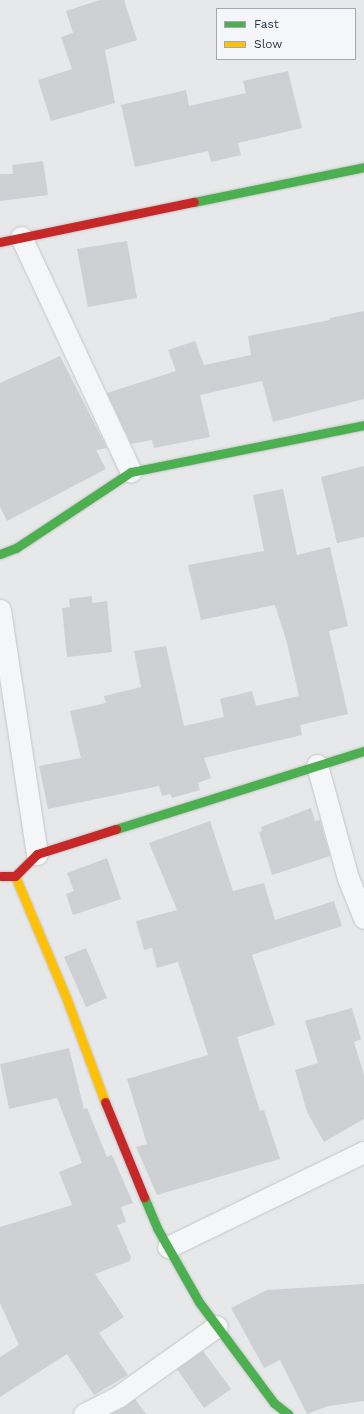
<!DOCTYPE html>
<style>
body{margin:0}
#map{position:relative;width:364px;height:1414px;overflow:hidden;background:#e6e8ea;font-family:"Work Sans",sans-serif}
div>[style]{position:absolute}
.building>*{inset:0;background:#ced0d3}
.roads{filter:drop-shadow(0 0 1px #c4c6c8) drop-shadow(0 0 1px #c4c6c8)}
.street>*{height:21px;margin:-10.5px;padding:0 10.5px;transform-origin:10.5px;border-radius:10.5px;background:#f5f6f7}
.fast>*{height:9px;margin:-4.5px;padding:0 4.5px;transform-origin:4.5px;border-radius:4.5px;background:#4caf50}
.slow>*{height:9px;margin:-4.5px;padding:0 4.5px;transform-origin:4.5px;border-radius:4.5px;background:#ffc107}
.jam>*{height:9px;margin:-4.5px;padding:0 4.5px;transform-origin:4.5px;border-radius:4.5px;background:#c62828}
span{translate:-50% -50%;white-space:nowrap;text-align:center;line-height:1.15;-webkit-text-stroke:3px #f4f6f9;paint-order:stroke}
.legend{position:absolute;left:216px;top:8px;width:140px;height:52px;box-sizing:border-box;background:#f4f6f9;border:1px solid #a4a8b1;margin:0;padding:5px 7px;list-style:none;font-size:12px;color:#2b3445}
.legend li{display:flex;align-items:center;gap:8px;height:20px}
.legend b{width:20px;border:1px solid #a4a8b1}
</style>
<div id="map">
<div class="building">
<div style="clip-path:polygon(100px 0,124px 0,137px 40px,105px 50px,115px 103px,51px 121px,38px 80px,72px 69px,61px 37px,73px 33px,66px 11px)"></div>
<div style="clip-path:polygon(288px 71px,302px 128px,238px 143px,241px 155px,211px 162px,208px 151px,135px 167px,121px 105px,186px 90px,189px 106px,246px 93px,243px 81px)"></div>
<div style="clip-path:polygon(43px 161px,48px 195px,0 201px,0 174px,13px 174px,12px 165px)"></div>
<div style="clip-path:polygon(127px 241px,137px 298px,88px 307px,77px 249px)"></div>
<div style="clip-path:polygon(364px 311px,364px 399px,273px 422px,262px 381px,200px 395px,210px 437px,154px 448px,152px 440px,131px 444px,107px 393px,176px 371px,168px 350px,195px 341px,204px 365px,251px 355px,248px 336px,330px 320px,330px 318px)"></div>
<div style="clip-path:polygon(60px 356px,107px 448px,96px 450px,106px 469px,7px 521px,0 507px,0 383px)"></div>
<div style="clip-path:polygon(364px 466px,364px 537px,337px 543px,321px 477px)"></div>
<div style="clip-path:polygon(283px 489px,297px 555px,330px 547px,348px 626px,329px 631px,348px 714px,300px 725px,302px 735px,204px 758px,211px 778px,198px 783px,200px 790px,172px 798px,170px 794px,162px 796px,159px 786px,48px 809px,39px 766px,81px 758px,70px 711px,106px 703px,104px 696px,141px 687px,134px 651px,166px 646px,184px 726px,224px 717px,220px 699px,252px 691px,256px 706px,299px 696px,287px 643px,275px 605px,201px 620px,188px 565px,264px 551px,253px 495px)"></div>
<div style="clip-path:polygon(92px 596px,92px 603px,107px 601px,112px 652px,67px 657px,62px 608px,70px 607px,69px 599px)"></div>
<div style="clip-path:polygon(311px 808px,315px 821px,320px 820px,330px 856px,272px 875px,259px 832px,262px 831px,261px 827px)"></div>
<div style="clip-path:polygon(210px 821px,233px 891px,264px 883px,275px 920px,334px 901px,342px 926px,252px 955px,275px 1025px,237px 1037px,260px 1111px,264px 1110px,280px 1159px,157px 1195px,136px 1147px,147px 1144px,127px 1079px,208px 1055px,178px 962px,157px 968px,152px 948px,144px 950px,136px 921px,177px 910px,149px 843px)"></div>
<div style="clip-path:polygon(107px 858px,121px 899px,73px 915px,66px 894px,74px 891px,67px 873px)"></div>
<div style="clip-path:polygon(86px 948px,107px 998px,86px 1007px,64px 957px)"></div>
<div style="clip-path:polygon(352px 1008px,361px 1039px,354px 1042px,364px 1075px,364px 1119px,324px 1142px,307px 1112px,295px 1070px,318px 1063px,305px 1021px)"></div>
<div style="clip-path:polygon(69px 1048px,84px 1109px,87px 1108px,107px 1157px,112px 1155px,133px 1203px,121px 1207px,126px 1222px,117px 1225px,131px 1257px,130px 1261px,95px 1274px,124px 1317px,99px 1333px,128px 1375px,94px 1395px,67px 1354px,0 1397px,0 1357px,19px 1345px,0 1303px,0 1227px,72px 1205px,59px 1172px,82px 1163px,57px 1098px,9px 1109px,0 1064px)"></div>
<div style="clip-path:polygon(364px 1284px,364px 1401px,328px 1406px,307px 1414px,280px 1360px,264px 1368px,231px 1308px,267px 1290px)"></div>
<div style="clip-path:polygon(203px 1351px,231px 1389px,204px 1408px,177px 1369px)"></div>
<div style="clip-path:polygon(135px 1399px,146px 1414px,110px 1414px,125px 1407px)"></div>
</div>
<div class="roads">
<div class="street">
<div style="left:21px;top:237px;width:259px;rotate:64.9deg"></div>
<div style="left:0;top:610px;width:247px;rotate:81.4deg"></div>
<div style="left:317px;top:765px;width:117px;rotate:74.7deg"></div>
<div style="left:348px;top:878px;width:43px;rotate:68.2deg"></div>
<div style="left:168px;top:1247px;width:218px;rotate:-25.9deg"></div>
<div style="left:84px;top:1414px;width:39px;rotate:-27deg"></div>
<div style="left:119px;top:1396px;width:120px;rotate:-35.5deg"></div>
</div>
<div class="fast">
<div style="left:194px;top:202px;width:174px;rotate:-11.6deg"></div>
<div style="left:0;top:554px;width:17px;rotate:-21deg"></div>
<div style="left:16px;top:548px;width:138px;rotate:-33.5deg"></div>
<div style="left:131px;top:472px;width:238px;rotate:-11.4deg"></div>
<div style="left:116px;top:829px;width:260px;rotate:-17.5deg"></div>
<div style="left:144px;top:1197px;width:34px;rotate:67deg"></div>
<div style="left:157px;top:1228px;width:85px;rotate:60.4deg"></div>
<div style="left:199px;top:1302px;width:126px;rotate:53.4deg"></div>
<div style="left:274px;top:1403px;width:18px;rotate:38deg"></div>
</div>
<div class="slow">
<div style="left:15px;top:876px;width:134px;rotate:67.2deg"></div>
<div style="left:67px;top:1000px;width:109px;rotate:69.6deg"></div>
</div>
<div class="jam">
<div style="left:0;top:242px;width:198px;rotate:-11.7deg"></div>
<div style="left:1px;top:876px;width:14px"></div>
<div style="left:15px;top:876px;width:31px;rotate:-45deg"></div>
<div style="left:37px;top:854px;width:83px;rotate:-17.6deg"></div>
<div style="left:105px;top:1102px;width:103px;rotate:67.7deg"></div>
</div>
</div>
<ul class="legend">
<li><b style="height:5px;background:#4caf50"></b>Fast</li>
<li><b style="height:5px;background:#ffc107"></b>Slow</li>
</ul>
</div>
